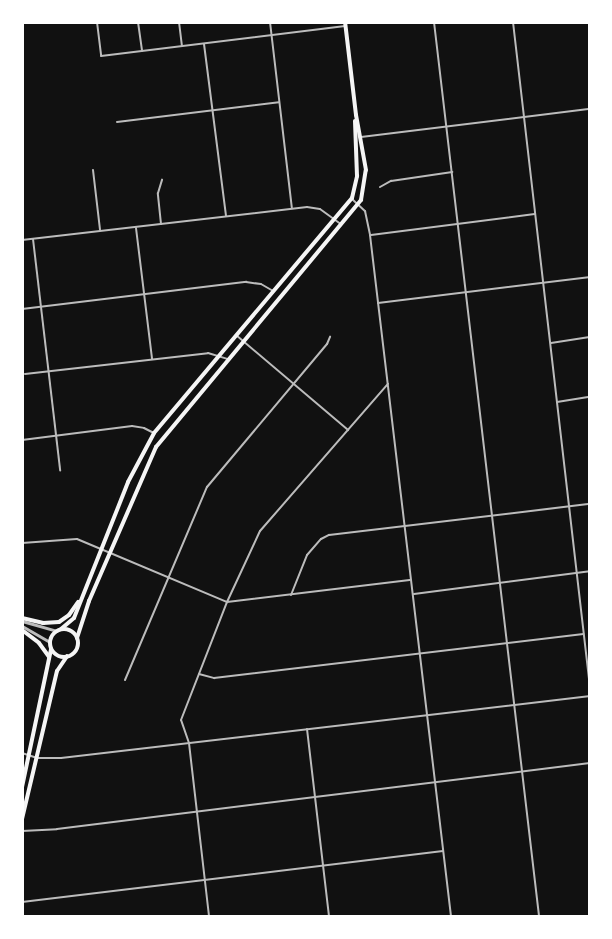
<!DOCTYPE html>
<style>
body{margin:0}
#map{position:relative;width:612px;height:939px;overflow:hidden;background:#111;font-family:Mulish,sans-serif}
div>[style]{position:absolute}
.minor>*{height:2px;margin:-1px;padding:0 1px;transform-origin:1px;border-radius:1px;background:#bcbcbc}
.tertiary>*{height:3px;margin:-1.5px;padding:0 1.5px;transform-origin:1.5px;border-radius:1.5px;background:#bcbcbc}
.primary>*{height:4px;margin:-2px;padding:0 2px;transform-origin:2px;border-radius:2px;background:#f5f5f5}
.primary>.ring{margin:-2px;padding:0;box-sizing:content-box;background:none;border:4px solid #f5f5f5;border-radius:50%}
span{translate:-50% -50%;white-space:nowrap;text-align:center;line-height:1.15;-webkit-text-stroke:4.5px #fff;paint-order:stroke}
.frame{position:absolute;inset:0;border:24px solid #fff;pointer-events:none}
</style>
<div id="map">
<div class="minor">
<div style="left:97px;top:22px;width:34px;rotate:83deg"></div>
<div style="left:101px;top:56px;width:246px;rotate:-7deg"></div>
<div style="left:138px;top:22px;width:29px;rotate:82deg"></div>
<div style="left:179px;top:22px;width:24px;rotate:83deg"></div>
<div style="left:270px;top:22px;width:187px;rotate:83.3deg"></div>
<div style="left:434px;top:22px;width:900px;rotate:83.3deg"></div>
<div style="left:513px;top:22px;width:669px;rotate:83.4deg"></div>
<div style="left:204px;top:44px;width:173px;rotate:82.7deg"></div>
<div style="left:117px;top:122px;width:163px;rotate:-7deg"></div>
<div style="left:361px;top:137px;width:231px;rotate:-7deg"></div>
<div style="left:93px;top:170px;width:60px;rotate:83.3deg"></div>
<div style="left:380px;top:187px;width:13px;rotate:-29deg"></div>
<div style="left:391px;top:181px;width:62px;rotate:-8.4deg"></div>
<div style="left:352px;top:199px;width:18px;rotate:43deg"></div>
<div style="left:365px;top:211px;width:25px;rotate:78deg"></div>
<div style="left:370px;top:235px;width:686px;rotate:83.22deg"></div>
<div style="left:161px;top:224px;width:31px;rotate:-96deg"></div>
<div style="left:158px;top:193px;width:14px;rotate:-73deg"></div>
<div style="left:136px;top:228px;width:132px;rotate:83deg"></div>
<div style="left:371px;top:235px;width:165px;rotate:-7.3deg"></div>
<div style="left:33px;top:239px;width:233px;rotate:83.3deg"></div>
<div style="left:22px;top:240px;width:287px;rotate:-6.6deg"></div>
<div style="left:307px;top:207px;width:13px;rotate:9deg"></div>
<div style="left:320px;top:209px;width:26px;rotate:36deg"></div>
<div style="left:378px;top:303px;width:214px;rotate:-7deg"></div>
<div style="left:22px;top:309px;width:226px;rotate:-6.9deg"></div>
<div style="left:246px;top:282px;width:15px;rotate:8deg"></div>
<div style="left:261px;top:284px;width:14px;rotate:30deg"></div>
<div style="left:236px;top:335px;width:147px;rotate:40.3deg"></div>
<div style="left:551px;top:343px;width:39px;rotate:-9deg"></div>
<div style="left:25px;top:374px;width:184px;rotate:-6.5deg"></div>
<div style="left:208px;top:353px;width:21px;rotate:17deg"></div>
<div style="left:557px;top:402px;width:33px;rotate:-9deg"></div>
<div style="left:22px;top:440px;width:111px;rotate:-7.3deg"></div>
<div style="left:132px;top:426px;width:12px;rotate:9deg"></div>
<div style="left:144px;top:428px;width:11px;rotate:27deg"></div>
<div style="left:22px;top:543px;width:55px;rotate:-4.2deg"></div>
<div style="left:77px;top:539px;width:163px;rotate:22.8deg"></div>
<div style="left:227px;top:602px;width:184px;rotate:-6.9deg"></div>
<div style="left:414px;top:594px;width:177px;rotate:-7.4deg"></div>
<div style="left:291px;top:595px;width:43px;rotate:-68.2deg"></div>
<div style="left:307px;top:555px;width:21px;rotate:-49deg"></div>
<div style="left:321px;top:539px;width:9px;rotate:-27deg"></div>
<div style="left:329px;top:535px;width:263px;rotate:-6.8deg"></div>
<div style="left:199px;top:674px;width:16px;rotate:15deg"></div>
<div style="left:214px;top:678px;width:372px;rotate:-6.8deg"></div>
<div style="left:125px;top:680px;width:210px;rotate:-67deg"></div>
<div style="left:207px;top:487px;width:187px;rotate:-50deg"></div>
<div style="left:327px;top:344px;width:8px;rotate:-67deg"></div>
<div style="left:307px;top:729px;width:188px;rotate:83.3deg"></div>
<div style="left:22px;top:753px;width:16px;rotate:18deg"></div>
<div style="left:37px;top:758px;width:24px"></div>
<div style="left:61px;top:758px;width:533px;rotate:-6.68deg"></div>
<div style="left:22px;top:831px;width:35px;rotate:-3deg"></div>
<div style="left:57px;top:829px;width:537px;rotate:-7.06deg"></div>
<div style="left:22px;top:902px;width:424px;rotate:-6.9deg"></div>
<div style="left:209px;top:916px;width:174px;rotate:-96.6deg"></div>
<div style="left:189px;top:743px;width:24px;rotate:-109deg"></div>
<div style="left:181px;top:720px;width:127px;rotate:-68.7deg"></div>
<div style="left:227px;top:602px;width:78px;rotate:-65.1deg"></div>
<div style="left:260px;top:531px;width:195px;rotate:-49deg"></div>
</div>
<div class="tertiary">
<div style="left:22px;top:621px;width:36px;rotate:16deg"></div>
<div style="left:22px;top:626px;width:32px;rotate:30deg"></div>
</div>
<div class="primary">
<div style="left:22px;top:618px;width:22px;rotate:13deg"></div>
<div style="left:43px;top:623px;width:16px;rotate:-4deg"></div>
<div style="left:59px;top:622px;width:12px;rotate:-35deg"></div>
<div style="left:69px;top:615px;width:16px;rotate:-55deg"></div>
<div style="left:61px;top:629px;width:17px;rotate:-40deg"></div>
<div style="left:74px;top:618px;width:146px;rotate:-68.3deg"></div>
<div style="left:128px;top:482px;width:55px;rotate:-62deg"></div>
<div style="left:154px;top:433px;width:307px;rotate:-49.9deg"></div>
<div style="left:352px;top:198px;width:23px;rotate:-77deg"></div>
<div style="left:357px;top:176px;width:55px;rotate:-92.1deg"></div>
<div class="ring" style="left:50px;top:629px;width:24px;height:24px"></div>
<div style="left:22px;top:630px;width:21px;rotate:37deg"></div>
<div style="left:39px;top:643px;width:17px;rotate:54deg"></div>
<div style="left:77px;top:638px;width:39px;rotate:-72deg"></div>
<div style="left:89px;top:601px;width:168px;rotate:-66.5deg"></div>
<div style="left:156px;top:447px;width:321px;rotate:-50.3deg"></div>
<div style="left:361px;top:200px;width:30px;rotate:-81deg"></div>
<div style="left:366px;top:170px;width:56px;rotate:-100.3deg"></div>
<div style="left:356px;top:115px;width:94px;rotate:-96.7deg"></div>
<div style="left:22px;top:787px;width:141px;rotate:-78.1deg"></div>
<div style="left:22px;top:819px;width:152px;rotate:-76.7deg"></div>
<div style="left:57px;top:671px;width:18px;rotate:-56deg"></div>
</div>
<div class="frame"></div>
</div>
